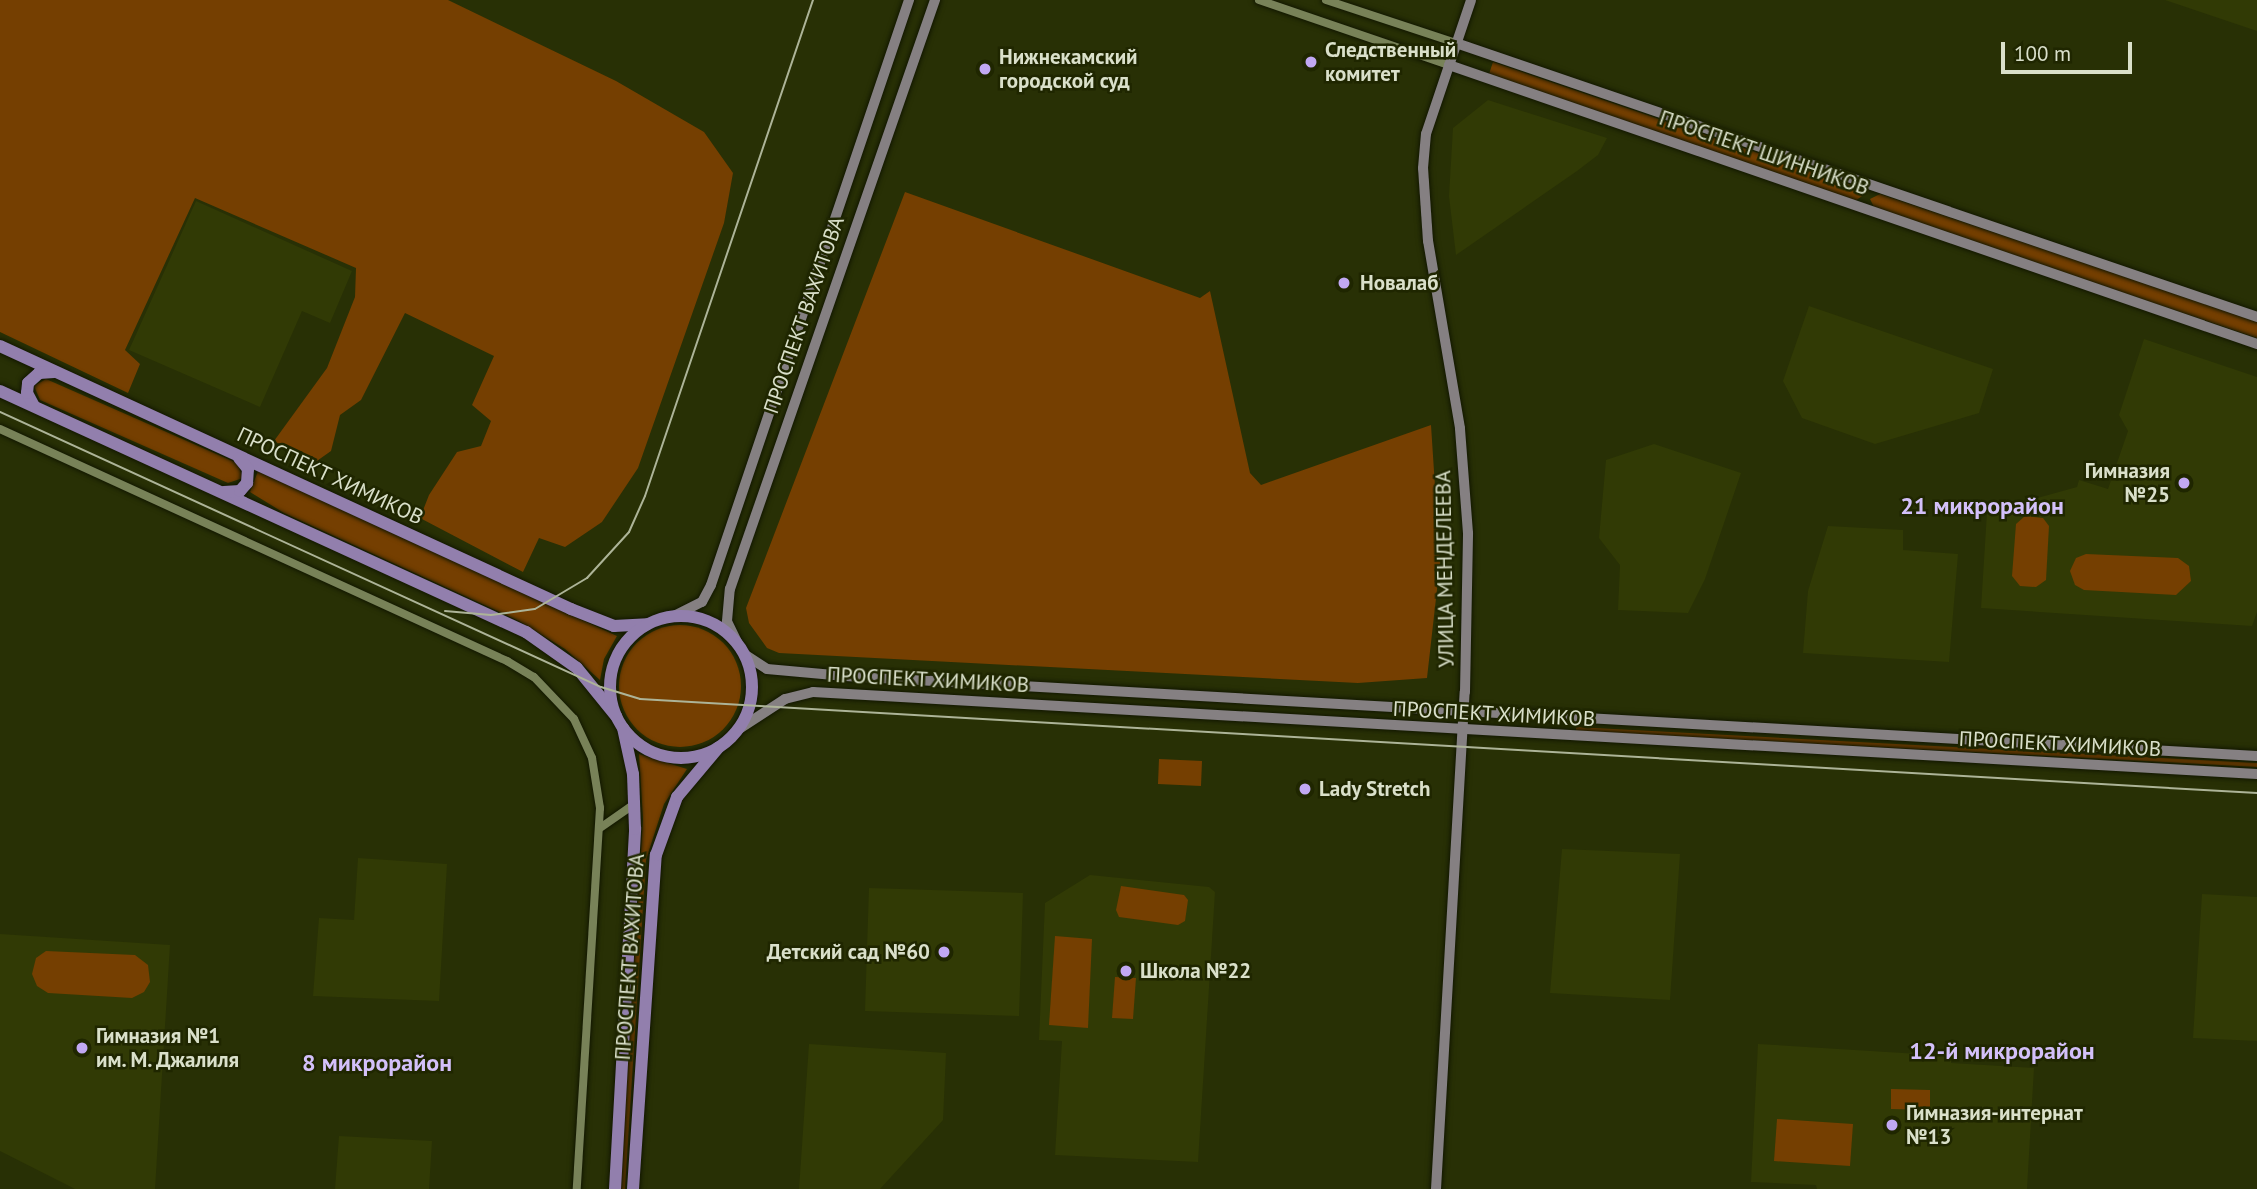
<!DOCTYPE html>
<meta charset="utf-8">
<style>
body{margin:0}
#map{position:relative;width:2257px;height:1189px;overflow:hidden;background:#283005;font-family:"PT Sans",sans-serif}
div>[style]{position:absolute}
.built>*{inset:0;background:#313a05}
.green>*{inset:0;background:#753f01}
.round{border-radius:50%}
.roads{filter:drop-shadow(0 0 2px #121700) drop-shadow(0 0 2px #121700)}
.street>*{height:8px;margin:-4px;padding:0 4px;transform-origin:4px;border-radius:4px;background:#788258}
.secondary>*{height:10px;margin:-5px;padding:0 5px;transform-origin:5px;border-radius:5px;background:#858082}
.primary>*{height:12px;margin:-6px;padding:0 6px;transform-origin:6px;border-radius:6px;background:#927fad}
.primary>.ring{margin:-6px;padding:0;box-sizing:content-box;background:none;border:12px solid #927fad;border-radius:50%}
.tram>*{height:2px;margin:-1px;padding:0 1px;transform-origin:1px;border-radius:1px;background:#adb498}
.dots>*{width:19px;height:19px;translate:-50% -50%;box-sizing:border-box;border:4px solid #1f2600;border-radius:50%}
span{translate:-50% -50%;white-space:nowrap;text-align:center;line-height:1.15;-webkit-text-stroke:5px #1f2600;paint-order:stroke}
.poi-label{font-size:21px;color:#dae0ca;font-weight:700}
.left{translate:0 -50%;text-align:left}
.right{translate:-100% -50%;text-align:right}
.street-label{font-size:21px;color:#dae0ca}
.quarter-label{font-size:24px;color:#d3c0f9;font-weight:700}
.scale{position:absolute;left:2001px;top:42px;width:131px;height:32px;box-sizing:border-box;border:4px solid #dae0ca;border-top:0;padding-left:9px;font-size:21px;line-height:24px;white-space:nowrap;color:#dae0ca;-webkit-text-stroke:5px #1f2600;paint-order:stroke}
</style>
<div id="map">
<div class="built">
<div style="clip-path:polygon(2165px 0,2257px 0,2257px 31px)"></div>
<div style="clip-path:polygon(1488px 100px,1607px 138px,1598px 155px,1577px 171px,1456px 255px,1449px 196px,1453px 128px)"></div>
<div style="clip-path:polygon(196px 201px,352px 271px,330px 323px,302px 311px,260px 407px,129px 350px)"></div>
<div style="clip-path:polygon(1809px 306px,1993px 369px,1979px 413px,1875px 444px,1802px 418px,1783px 381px)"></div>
<div style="clip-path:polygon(2144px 339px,2257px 377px,2257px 612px,2252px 626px,1981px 608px,1987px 512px,2077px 487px,2079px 480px,2108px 489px,2128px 431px,2119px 415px)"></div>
<div style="clip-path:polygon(1654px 444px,1741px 473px,1705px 579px,1688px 613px,1618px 610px,1620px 565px,1599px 538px,1606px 460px)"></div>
<div style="clip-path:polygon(1828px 526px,1903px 530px,1903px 550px,1958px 554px,1949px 662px,1803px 653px,1808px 591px)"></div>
<div style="clip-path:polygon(1562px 849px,1680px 854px,1670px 1000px,1550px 993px)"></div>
<div style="clip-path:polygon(358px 858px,447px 864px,439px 1001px,313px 996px,319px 918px,354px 920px)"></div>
<div style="clip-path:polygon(1090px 875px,1209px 887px,1215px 892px,1198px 1162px,1055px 1155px,1062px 1041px,1039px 1040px,1045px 903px)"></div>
<div style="clip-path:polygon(869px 888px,1023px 893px,1019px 1016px,865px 1011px)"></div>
<div style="clip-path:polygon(2202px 894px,2257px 897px,2257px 1041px,2193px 1038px)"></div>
<div style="clip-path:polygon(0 934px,170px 945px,155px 1189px,75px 1189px,0 1151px)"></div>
<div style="clip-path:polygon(809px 1044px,946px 1053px,943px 1120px,880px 1189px,799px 1189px)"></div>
<div style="clip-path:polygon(1758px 1044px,1951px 1056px,1951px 1063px,2034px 1068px,2027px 1189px,1817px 1189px,1816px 1185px,1751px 1182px)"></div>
<div style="clip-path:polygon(339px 1136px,432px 1141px,429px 1189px,335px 1189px)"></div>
</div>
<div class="green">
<div style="clip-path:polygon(0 0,448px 0,616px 81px,704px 132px,733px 173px,724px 223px,638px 468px,602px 522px,565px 547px,539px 538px,523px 572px,420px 518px,429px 495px,457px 452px,481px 446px,491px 421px,472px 405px,494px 356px,405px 313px,361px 400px,340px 415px,331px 451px,314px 463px,274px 441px,327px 368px,355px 297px,356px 268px,195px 198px,125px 350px,140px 364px,128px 393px,0 332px)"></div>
<div style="clip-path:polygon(1493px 62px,1857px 187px,1862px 196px,1855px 201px,1489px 74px)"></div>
<div style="clip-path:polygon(905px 192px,1200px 298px,1210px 291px,1250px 473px,1261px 485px,1431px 425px,1440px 563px,1427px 678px,1358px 683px,779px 653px,767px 648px,749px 623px,746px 608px)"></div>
<div style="clip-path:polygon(1880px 194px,2257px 321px,2257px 338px,1875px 209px,1870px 199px)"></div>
<div style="clip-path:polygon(46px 379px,237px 463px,243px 478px,228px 483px,40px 400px,34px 386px)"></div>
<div style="clip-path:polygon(258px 471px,617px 636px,604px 659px,600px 680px,565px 649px,519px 621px,284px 513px,250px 492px)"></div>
<div style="clip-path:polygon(2025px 516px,2043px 518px,2049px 526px,2046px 580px,2036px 587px,2020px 586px,2012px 576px,2016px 524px)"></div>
<div style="clip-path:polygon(2086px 554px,2178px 558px,2189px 566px,2191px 581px,2176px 595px,2084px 590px,2075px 585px,2070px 571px,2076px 558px)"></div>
<div class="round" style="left:619px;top:625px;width:122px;height:122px"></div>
<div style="clip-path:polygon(1576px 727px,2257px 763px,2257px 767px,1576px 731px)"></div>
<div style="clip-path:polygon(639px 754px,687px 769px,664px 804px,646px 860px,625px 1189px,620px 1189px,643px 819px)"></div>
<div style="clip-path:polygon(1159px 759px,1202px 761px,1201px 786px,1158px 784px)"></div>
<div style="clip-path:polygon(1121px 886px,1184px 895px,1188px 900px,1185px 921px,1178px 925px,1119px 917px,1116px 910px)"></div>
<div style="clip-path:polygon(1055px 936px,1092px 939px,1088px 1028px,1049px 1025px)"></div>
<div style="clip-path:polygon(46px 951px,135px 955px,148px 965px,150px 982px,144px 992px,132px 998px,48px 993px,37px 986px,32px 974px,36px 958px)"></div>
<div style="clip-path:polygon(1115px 977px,1136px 978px,1133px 1019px,1112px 1018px)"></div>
<div style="clip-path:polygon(1891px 1089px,1930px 1090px,1930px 1110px,1891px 1109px)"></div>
<div style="clip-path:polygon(1777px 1119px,1853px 1124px,1850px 1166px,1774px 1161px)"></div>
</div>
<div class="roads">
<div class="street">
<div style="left:1259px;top:0;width:201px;rotate:18.9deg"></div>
<div style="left:1326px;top:0;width:137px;rotate:18.3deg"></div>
<div style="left:0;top:429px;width:558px;rotate:24.59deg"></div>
<div style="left:507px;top:661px;width:31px;rotate:31deg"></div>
<div style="left:534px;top:677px;width:58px;rotate:46.4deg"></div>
<div style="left:574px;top:719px;width:43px;rotate:65.2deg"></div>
<div style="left:592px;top:758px;width:51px;rotate:80.9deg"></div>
<div style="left:600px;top:808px;width:382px;rotate:93.5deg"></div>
<div style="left:600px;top:828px;width:40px;rotate:-34.9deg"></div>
</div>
<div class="secondary">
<div style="left:1456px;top:43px;width:847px;rotate:18.88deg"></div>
<div style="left:1449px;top:65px;width:855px;rotate:19.05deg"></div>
<div style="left:676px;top:615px;width:29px;rotate:-27deg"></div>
<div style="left:702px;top:602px;width:19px;rotate:-62deg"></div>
<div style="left:711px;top:585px;width:618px;rotate:-71.3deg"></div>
<div style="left:738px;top:644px;width:25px;rotate:-116deg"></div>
<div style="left:727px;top:621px;width:32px;rotate:-85deg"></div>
<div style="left:730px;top:589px;width:624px;rotate:-70.81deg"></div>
<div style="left:744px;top:654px;width:27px;rotate:33deg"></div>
<div style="left:767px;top:669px;width:78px;rotate:5.1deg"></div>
<div style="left:845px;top:676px;width:1414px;rotate:3.24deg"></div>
<div style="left:739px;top:729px;width:55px;rotate:-33.1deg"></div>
<div style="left:785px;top:699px;width:29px;rotate:-14deg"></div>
<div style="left:813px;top:692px;width:1446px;rotate:3.25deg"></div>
<div style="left:1436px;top:1189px;width:498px;rotate:-86.7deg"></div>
<div style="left:1465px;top:692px;width:159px;rotate:-88.9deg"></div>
<div style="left:1468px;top:533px;width:105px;rotate:-94.4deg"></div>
<div style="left:1460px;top:428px;width:190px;rotate:-99.7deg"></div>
<div style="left:1428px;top:241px;width:73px;rotate:-93.9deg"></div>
<div style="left:1423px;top:168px;width:34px;rotate:-85deg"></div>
<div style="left:1426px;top:134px;width:141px;rotate:-71.4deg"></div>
</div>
<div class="primary">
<div style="left:0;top:346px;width:629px;rotate:24.73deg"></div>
<div style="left:571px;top:609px;width:46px;rotate:21.6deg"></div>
<div style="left:614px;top:626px;width:33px;rotate:-3deg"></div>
<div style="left:0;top:391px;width:579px;rotate:24.62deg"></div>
<div style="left:526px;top:632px;width:62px;rotate:35.2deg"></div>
<div style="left:577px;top:668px;width:62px;rotate:50.9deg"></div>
<div style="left:34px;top:406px;width:15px;rotate:-118deg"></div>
<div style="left:27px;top:393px;width:10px;rotate:-84deg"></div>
<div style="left:28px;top:383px;width:15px;rotate:-42deg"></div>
<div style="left:39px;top:373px;width:15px;rotate:-4deg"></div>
<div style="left:224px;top:492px;width:16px;rotate:-4deg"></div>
<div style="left:240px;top:491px;width:11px;rotate:-49deg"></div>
<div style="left:247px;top:483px;width:14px;rotate:-86deg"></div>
<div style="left:248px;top:469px;width:14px;rotate:-129deg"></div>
<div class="ring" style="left:610px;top:616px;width:130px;height:130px"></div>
<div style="left:615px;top:1189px;width:361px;rotate:-86.8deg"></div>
<div style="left:635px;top:829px;width:55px;rotate:-92.1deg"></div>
<div style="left:633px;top:774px;width:47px;rotate:-102.3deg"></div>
<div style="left:633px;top:1189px;width:335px;rotate:-86.1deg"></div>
<div style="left:656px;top:855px;width:62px;rotate:-70.1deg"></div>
<div style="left:677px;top:797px;width:65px;rotate:-50deg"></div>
</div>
</div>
<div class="tram">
<div style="left:0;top:412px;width:661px;rotate:24.59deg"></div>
<div style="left:601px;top:687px;width:41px;rotate:17.1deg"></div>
<div style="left:640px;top:699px;width:1620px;rotate:3.33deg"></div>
<div style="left:445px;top:611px;width:46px;rotate:5deg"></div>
<div style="left:491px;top:615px;width:44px;rotate:-7.8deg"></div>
<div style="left:535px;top:609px;width:61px;rotate:-30.8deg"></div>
<div style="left:587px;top:578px;width:62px;rotate:-47.6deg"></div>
<div style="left:629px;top:532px;width:39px;rotate:-66deg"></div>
<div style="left:645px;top:496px;width:524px;rotate:-71.29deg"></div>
</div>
<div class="dots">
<div style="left:1311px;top:62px;background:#c1a8f3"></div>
<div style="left:985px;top:69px;background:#c1a8f3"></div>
<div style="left:1344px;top:283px;background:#c1a8f3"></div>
<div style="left:2184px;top:483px;background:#c1a8f3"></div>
<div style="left:1305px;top:789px;background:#c1a8f3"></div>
<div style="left:944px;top:952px;background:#c1a8f3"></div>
<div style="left:1126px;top:971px;background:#c1a8f3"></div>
<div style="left:82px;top:1048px;background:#c1a8f3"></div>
<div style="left:1892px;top:1125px;background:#c1a8f3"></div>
</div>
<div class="poi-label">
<span class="left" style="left:1325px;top:62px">Следственный<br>комитет</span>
<span class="left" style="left:999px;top:69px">Нижнекамский<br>городской суд</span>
<span class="left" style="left:1360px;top:283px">Новалаб</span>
<span class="right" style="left:2170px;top:483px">Гимназия<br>№25</span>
<span class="left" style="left:1319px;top:789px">Lady Stretch</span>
<span class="right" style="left:930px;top:952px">Детский сад №60</span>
<span class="left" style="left:1140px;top:971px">Школа №22</span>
<span class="left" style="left:96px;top:1048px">Гимназия №1<br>им. М. Джалиля</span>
<span class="left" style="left:1906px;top:1125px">Гимназия-интернат<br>№13</span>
</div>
<div class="street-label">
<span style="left:1764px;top:153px;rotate:19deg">ПРОСПЕКТ ШИННИКОВ</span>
<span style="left:804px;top:315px;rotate:-71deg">ПРОСПЕКТ ВАХИТОВА</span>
<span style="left:330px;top:476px;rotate:25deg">ПРОСПЕКТ ХИМИКОВ</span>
<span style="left:1445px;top:569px;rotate:-91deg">УЛИЦА МЕНДЕЛЕЕВА</span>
<span style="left:928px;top:680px;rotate:3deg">ПРОСПЕКТ ХИМИКОВ</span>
<span style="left:1494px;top:714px;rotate:3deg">ПРОСПЕКТ ХИМИКОВ</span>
<span style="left:2060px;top:744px;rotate:3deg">ПРОСПЕКТ ХИМИКОВ</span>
<span style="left:630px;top:957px;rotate:-86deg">ПРОСПЕКТ ВАХИТОВА</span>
</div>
<div class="quarter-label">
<span style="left:1982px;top:506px">21 микрорайон</span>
<span style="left:2002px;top:1051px">12-й микрорайон</span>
<span style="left:377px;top:1063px">8 микрорайон</span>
</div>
<div class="scale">100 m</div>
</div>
